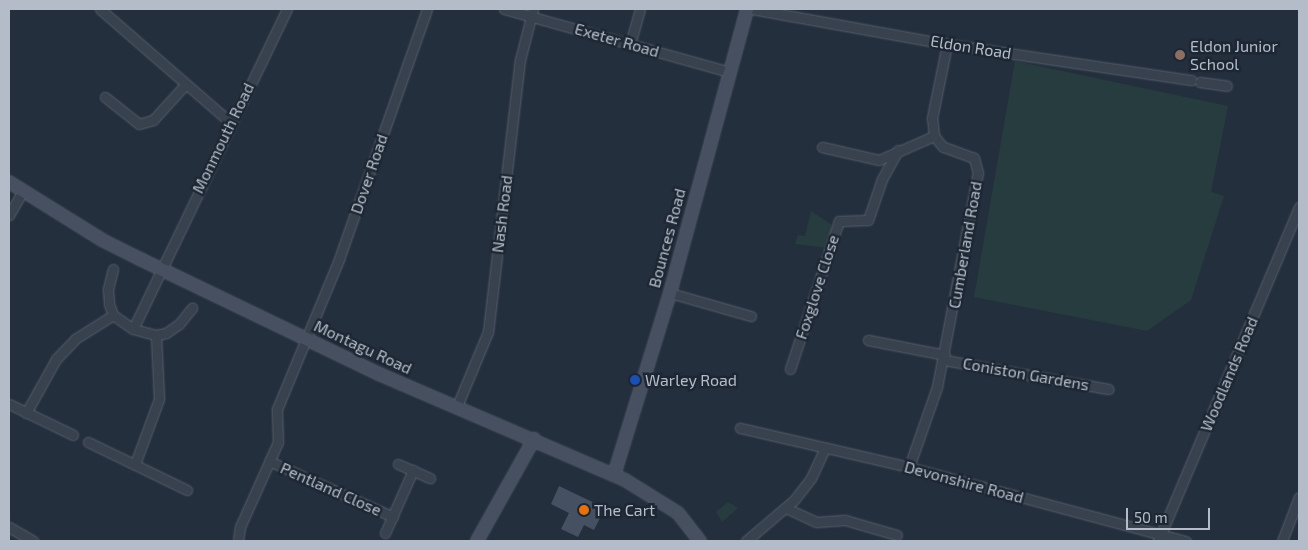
<!DOCTYPE html>
<style>
body{margin:0}
#map{position:relative;width:1308px;height:550px;overflow:hidden;background:#242f3e;font-family:"Exo 2",sans-serif}
div>[style]{position:absolute}
.green>*{inset:0;background:#263c3f}
.building>*{inset:0;background:#455162}
.roads{filter:drop-shadow(0 0 1px #565f6c) drop-shadow(0 0 1px #565f6c)}
.street>*{height:9px;margin:-4.5px;padding:0 4.5px;transform-origin:4.5px;border-radius:4.5px;background:#38414e}
.secondary>*{height:12px;margin:-6px;padding:0 6px;transform-origin:6px;border-radius:6px;background:#465061}
.dots>*{width:14px;height:14px;translate:-50% -50%;box-sizing:border-box;border:2px solid #1d2633;border-radius:50%}
span{translate:-50% -50%;white-space:nowrap;text-align:center;line-height:1.15;-webkit-text-stroke:5px #1d2633;paint-order:stroke}
.street-label{font-size:16px;color:#b4bcc9}
.poi-label{font-size:16px;color:#b4bcc9}
.left{translate:0 -50%;text-align:left}
.frame{position:absolute;inset:0;border:10px solid #b4bcc9;pointer-events:none}
.scale{position:absolute;left:1126px;top:508px;width:84px;height:22px;box-sizing:border-box;border:2px solid #b4bcc9;border-top:0;padding-left:6px;font-size:15px;line-height:18px;white-space:nowrap;color:#b4bcc9;-webkit-text-stroke:4px #1d2633;paint-order:stroke}
</style>
<div id="map">
<div class="green">
<div style="clip-path:polygon(1015px 61px,1228px 106px,1211px 192px,1224px 196px,1191px 300px,1147px 331px,974px 297px)"></div>
<div style="clip-path:polygon(811px 211px,832px 225px,828px 248px,795px 244px,798px 235px,805px 236px)"></div>
<div style="clip-path:polygon(728px 502px,738px 508px,722px 522px,716px 512px)"></div>
</div>
<div class="building">
<div style="clip-path:polygon(559px 486px,605px 508px,594px 530px,584px 525px,578px 537px,561px 529px,569px 513px,551px 504px)"></div>
</div>
<div class="roads">
<div class="street">
<div style="left:100px;top:9px;width:172px;rotate:41deg"></div>
<div style="left:504px;top:9px;width:234px;rotate:15.6deg"></div>
<div style="left:752px;top:9px;width:198px;rotate:10.2deg"></div>
<div style="left:947px;top:44px;width:247px;rotate:8.4deg"></div>
<div style="left:630px;top:44px;width:36px;rotate:-74deg"></div>
<div style="left:1200px;top:82px;width:27px;rotate:8deg"></div>
<div style="left:105px;top:97px;width:43px;rotate:38.5deg"></div>
<div style="left:139px;top:124px;width:15px;rotate:-16deg"></div>
<div style="left:153px;top:120px;width:47px;rotate:-47.6deg"></div>
<div style="left:822px;top:147px;width:58px;rotate:12.8deg"></div>
<div style="left:879px;top:160px;width:60px;rotate:-23.6deg"></div>
<div style="left:9px;top:215px;width:28px;rotate:-60deg"></div>
<div style="left:113px;top:269px;width:21px;rotate:104deg"></div>
<div style="left:108px;top:289px;width:15px;rotate:86deg"></div>
<div style="left:109px;top:304px;width:12px;rotate:70deg"></div>
<div style="left:113px;top:315px;width:24px;rotate:35deg"></div>
<div style="left:133px;top:329px;width:24px;rotate:15deg"></div>
<div style="left:156px;top:335px;width:10px;rotate:-11deg"></div>
<div style="left:166px;top:333px;width:16px;rotate:-35deg"></div>
<div style="left:179px;top:324px;width:21px;rotate:-51deg"></div>
<div style="left:670px;top:293px;width:84px;rotate:15.9deg"></div>
<div style="left:133px;top:329px;width:355px;rotate:-64.3deg"></div>
<div style="left:868px;top:340px;width:78px;rotate:11deg"></div>
<div style="left:944px;top:360px;width:167px;rotate:10deg"></div>
<div style="left:790px;top:369px;width:156px;rotate:-71.7deg"></div>
<div style="left:839px;top:221px;width:29px;rotate:-2deg"></div>
<div style="left:868px;top:220px;width:43px;rotate:-71.1deg"></div>
<div style="left:882px;top:179px;width:33px;rotate:-61deg"></div>
<div style="left:9px;top:404px;width:71px;rotate:25.8deg"></div>
<div style="left:457px;top:406px;width:80px;rotate:-67.3deg"></div>
<div style="left:488px;top:332px;width:274px;rotate:-83.3deg"></div>
<div style="left:520px;top:60px;width:53px;rotate:-75.7deg"></div>
<div style="left:26px;top:413px;width:62px;rotate:-60.9deg"></div>
<div style="left:56px;top:359px;width:28px;rotate:-46deg"></div>
<div style="left:75px;top:339px;width:45px;rotate:-32.3deg"></div>
<div style="left:740px;top:428px;width:173px;rotate:13deg"></div>
<div style="left:909px;top:467px;width:287px;rotate:15deg"></div>
<div style="left:88px;top:442px;width:110px;rotate:25.9deg"></div>
<div style="left:269px;top:461px;width:136px;rotate:24.3deg"></div>
<div style="left:135px;top:464px;width:69px;rotate:-69.7deg"></div>
<div style="left:159px;top:399px;width:64px;rotate:-92.7deg"></div>
<div style="left:398px;top:464px;width:35px;rotate:24deg"></div>
<div style="left:909px;top:467px;width:85px;rotate:-70.7deg"></div>
<div style="left:937px;top:387px;width:218px;rotate:-79.2deg"></div>
<div style="left:978px;top:173px;width:16px;rotate:-105deg"></div>
<div style="left:974px;top:158px;width:33px;rotate:-160deg"></div>
<div style="left:943px;top:147px;width:14px;rotate:-129deg"></div>
<div style="left:934px;top:136px;width:18px;rotate:-96deg"></div>
<div style="left:932px;top:118px;width:76px;rotate:-78.5deg"></div>
<div style="left:786px;top:508px;width:33px;rotate:25deg"></div>
<div style="left:816px;top:522px;width:29px;rotate:-4deg"></div>
<div style="left:845px;top:520px;width:54px;rotate:16.1deg"></div>
<div style="left:9px;top:527px;width:28px;rotate:30deg"></div>
<div style="left:385px;top:533px;width:69px;rotate:-66deg"></div>
<div style="left:238px;top:541px;width:14px;rotate:-82deg"></div>
<div style="left:240px;top:527px;width:93px;rotate:-65.9deg"></div>
<div style="left:278px;top:442px;width:33px;rotate:-92deg"></div>
<div style="left:277px;top:409px;width:162px;rotate:-67.5deg"></div>
<div style="left:339px;top:259px;width:265px;rotate:-70.6deg"></div>
<div style="left:746px;top:541px;width:63px;rotate:-40.5deg"></div>
<div style="left:794px;top:500px;width:28px;rotate:-52deg"></div>
<div style="left:811px;top:478px;width:33px;rotate:-65deg"></div>
<div style="left:1158px;top:541px;width:363px;rotate:-67.1deg"></div>
<div style="left:1282px;top:541px;width:47px;rotate:-68.9deg"></div>
</div>
<div class="secondary">
<div style="left:9px;top:182px;width:110px;rotate:31.9deg"></div>
<div style="left:102px;top:240px;width:45px;rotate:26.6deg"></div>
<div style="left:142px;top:260px;width:263px;rotate:25.7deg"></div>
<div style="left:379px;top:374px;width:268px;rotate:23.3deg"></div>
<div style="left:625px;top:480px;width:62px;rotate:31.9deg"></div>
<div style="left:678px;top:513px;width:36px;rotate:52deg"></div>
<div style="left:614px;top:475px;width:190px;rotate:-72.9deg"></div>
<div style="left:670px;top:293px;width:294px;rotate:-74.8deg"></div>
<div style="left:477px;top:541px;width:117px;rotate:-60.8deg"></div>
</div>
</div>
<div class="dots">
<div style="left:1180px;top:55px;background:#8d6e63"></div>
<div style="left:635px;top:380px;background:#1a4fb4"></div>
<div style="left:584px;top:510px;background:#e8710a"></div>
</div>
<div class="street-label">
<span style="left:617px;top:40px;rotate:16deg">Exeter Road</span>
<span style="left:971px;top:47px;rotate:9deg">Eldon Road</span>
<span style="left:223px;top:138px;rotate:-64deg">Monmouth Road</span>
<span style="left:369px;top:174px;rotate:-71deg">Dover Road</span>
<span style="left:502px;top:214px;rotate:-83deg">Nash Road</span>
<span style="left:667px;top:238px;rotate:-75deg">Bounces Road</span>
<span style="left:965px;top:245px;rotate:-80deg">Cumberland Road</span>
<span style="left:817px;top:287px;rotate:-72deg">Foxglove Close</span>
<span style="left:363px;top:347px;rotate:25deg">Montagu Road</span>
<span style="left:1026px;top:374px;rotate:10deg">Coniston Gardens</span>
<span style="left:1229px;top:374px;rotate:-67deg">Woodlands Road</span>
<span style="left:964px;top:482px;rotate:15deg">Devonshire Road</span>
<span style="left:331px;top:489px;rotate:24deg">Pentland Close</span>
</div>
<div class="poi-label">
<span class="left" style="left:1190px;top:55px">Eldon Junior<br>School</span>
<span class="left" style="left:645px;top:380px">Warley Road</span>
<span class="left" style="left:594px;top:510px">The Cart</span>
</div>
<div class="frame"></div>
<div class="scale">50 m</div>
</div>
